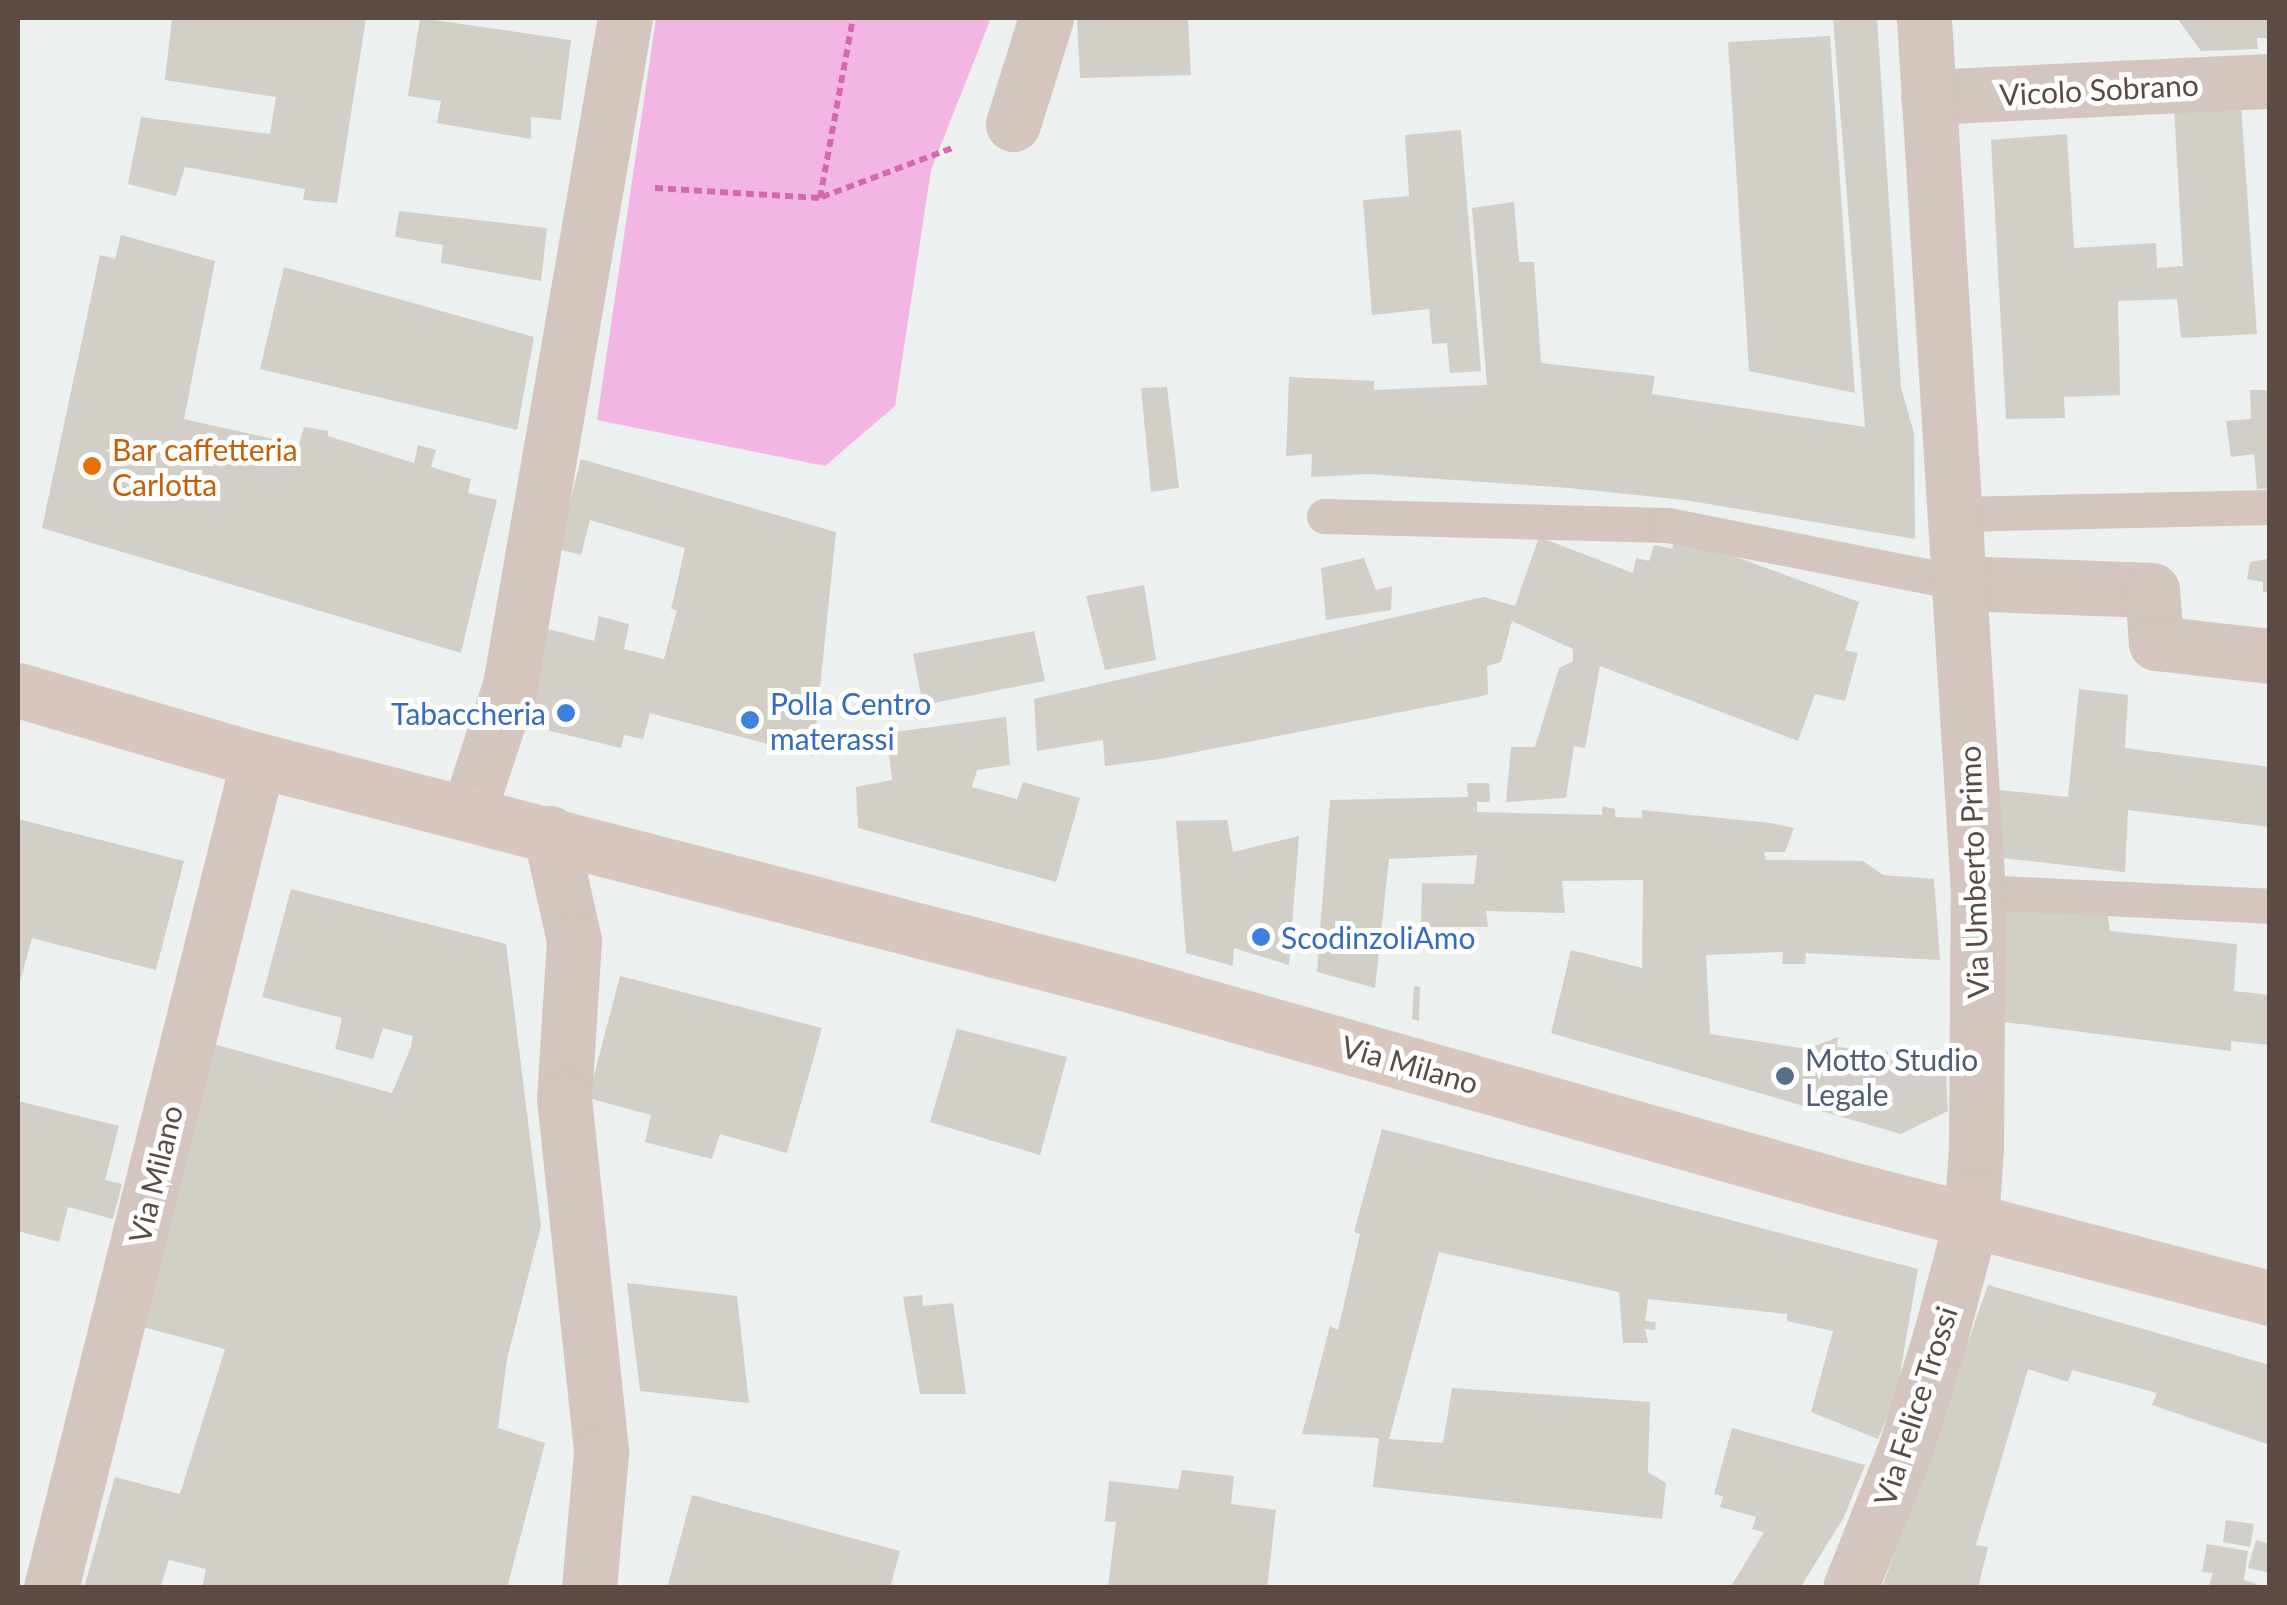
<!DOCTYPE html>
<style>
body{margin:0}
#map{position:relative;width:2287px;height:1605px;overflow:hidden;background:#ecf0ef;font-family:Lato,sans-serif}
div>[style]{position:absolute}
.green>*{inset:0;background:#f3b5e4}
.building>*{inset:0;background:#d2cec8}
.path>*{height:6px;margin-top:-3px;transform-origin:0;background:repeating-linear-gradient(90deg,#d569ae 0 8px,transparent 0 13px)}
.lane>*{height:35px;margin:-17.5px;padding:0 17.5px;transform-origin:17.5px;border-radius:17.5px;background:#d4c5be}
.street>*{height:55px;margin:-27.5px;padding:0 27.5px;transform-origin:27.5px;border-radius:27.5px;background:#d4c5be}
.secondary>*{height:55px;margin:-27.5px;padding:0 27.5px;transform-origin:27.5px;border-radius:27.5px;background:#d8c7bd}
.dots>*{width:28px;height:28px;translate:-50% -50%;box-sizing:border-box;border:5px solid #fff;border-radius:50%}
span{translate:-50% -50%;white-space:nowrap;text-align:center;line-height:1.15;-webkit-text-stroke:10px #fff;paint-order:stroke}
.street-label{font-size:30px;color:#5c4b43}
.food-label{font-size:30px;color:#c56008}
.left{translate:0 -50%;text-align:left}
.shop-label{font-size:30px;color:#366cbe}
.right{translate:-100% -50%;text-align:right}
.service-label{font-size:30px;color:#4e5e75}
.frame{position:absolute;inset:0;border:20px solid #5c4b43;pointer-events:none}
</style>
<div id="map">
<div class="green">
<div style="clip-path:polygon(656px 18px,991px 18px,931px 170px,895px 406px,825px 466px,597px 420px)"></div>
</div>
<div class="building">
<div style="clip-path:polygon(172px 18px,366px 18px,337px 203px,303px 200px,305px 189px,185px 167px,176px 196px,128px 184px,141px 117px,270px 134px,276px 97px,165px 80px)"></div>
<div style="clip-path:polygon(420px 18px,571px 40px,561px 120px,531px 117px,531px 139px,437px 123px,441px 101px,408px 96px)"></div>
<div style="clip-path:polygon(1077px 18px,1188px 18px,1191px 75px,1080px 78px)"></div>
<div style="clip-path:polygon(1833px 18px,1877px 18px,1901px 388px,1914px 433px,1915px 539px,1685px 500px,1569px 488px,1369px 474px,1311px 477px,1312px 454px,1286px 456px,1289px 377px,1374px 381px,1374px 390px,1487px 385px,1472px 208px,1514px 202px,1519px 262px,1534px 262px,1541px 363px,1655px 376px,1652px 394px,1865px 427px)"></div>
<div style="clip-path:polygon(2177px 18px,2270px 18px,2270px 38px,2257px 38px,2258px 49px,2201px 51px)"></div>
<div style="clip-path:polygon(1830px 36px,1843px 226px,1855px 393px,1749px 371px,1728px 42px)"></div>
<div style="clip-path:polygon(2241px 106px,2257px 334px,2181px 338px,2177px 299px,2118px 301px,2120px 395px,2064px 397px,2065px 418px,2006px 419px,1991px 140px,2067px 134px,2074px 248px,2156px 243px,2157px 268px,2183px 266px,2174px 108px)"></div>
<div style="clip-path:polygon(1461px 130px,1481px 371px,1450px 373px,1447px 343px,1432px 344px,1429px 309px,1372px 315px,1363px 200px,1409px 196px,1405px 135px)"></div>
<div style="clip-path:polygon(399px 211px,547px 228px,541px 281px,441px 263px,443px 245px,395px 237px)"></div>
<div style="clip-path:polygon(121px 235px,215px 261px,184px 419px,299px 445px,304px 427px,328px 431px,328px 436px,414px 463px,418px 445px,436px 450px,431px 467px,471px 479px,468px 493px,497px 500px,461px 653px,42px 528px,100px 255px,115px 259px)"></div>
<div style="clip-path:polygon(284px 267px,534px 337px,517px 430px,260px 369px)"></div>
<div style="clip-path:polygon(1167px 387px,1179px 488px,1151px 492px,1141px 388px)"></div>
<div style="clip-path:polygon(2250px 390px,2270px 390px,2270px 488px,2257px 489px,2254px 454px,2231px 457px,2226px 421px,2251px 419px)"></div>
<div style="clip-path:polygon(581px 459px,836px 532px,813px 756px,650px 713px,643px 739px,624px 735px,621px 748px,521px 724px,548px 629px,594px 641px,599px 616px,629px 624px,624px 649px,664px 659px,677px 610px,671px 609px,685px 548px,590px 520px,581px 555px,558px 549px)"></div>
<div style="clip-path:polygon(1676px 535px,1859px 602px,1845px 650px,1858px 653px,1845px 701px,1815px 694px,1798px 741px,1600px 666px,1585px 748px,1574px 746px,1566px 798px,1506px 802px,1511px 747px,1535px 747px,1559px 668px,1573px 661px,1573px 649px,1512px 621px,1501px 662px,1487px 666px,1488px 694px,1478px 697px,1160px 759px,1105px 766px,1103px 740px,1037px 751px,1034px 699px,1484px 597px,1515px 606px,1539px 537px,1633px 573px,1636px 558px,1649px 561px,1654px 545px,1672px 549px)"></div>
<div style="clip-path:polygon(1364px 558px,1376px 590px,1392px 586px,1391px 610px,1326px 620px,1321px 568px)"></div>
<div style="clip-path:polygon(2267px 559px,2270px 559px,2270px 592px,2263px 592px,2263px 582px,2247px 579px,2250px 562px)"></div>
<div style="clip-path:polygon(1144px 585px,1156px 660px,1105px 670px,1086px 596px)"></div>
<div style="clip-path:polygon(1034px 631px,1045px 681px,923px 705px,913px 654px)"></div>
<div style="clip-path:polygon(2079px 689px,2128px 695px,2125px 748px,2270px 767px,2270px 827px,2128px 810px,2125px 872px,1994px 857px,1988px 789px,2068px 797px)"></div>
<div style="clip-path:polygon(1006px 717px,1010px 765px,977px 770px,972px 787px,1017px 799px,1023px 782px,1080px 798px,1056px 882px,858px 828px,856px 787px,892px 780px,887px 733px)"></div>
<div style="clip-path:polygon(1467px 783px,1489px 783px,1490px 802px,1477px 802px,1477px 812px,1602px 815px,1602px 806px,1615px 809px,1615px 817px,1642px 818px,1642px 810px,1771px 823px,1794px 828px,1785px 852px,1764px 852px,1766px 860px,1863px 861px,1883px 875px,1934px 879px,1940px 960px,1806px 953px,1805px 964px,1782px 964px,1783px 952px,1706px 955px,1710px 1034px,1807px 1049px,1838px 1037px,1837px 1047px,1888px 1052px,1888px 1060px,1945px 1055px,1948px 1111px,1901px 1134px,1551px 1033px,1571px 950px,1642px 968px,1643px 880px,1562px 881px,1565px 913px,1486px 911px,1488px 927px,1421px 927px,1422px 883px,1474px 884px,1477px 855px,1389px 859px,1375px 988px,1317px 972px,1330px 800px,1468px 797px)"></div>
<div style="clip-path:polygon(18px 819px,184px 861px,156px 970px,32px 938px,18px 989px)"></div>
<div style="clip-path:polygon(1227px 820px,1233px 852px,1299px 836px,1289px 965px,1234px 948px,1233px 966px,1186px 953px,1176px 821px)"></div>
<div style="clip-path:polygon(291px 889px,506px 944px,541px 1226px,507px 1359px,498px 1428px,545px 1443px,507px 1588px,202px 1588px,206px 1569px,169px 1560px,160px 1588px,84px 1588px,115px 1477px,180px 1494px,225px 1349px,128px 1323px,206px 1042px,392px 1093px,411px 1047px,413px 1036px,383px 1028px,373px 1059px,335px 1049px,342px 1018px,262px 997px)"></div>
<div style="clip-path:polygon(1996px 909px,2108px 916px,2110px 931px,2237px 944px,2234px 991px,2270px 995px,2270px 1045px,2231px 1041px,2231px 1051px,2004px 1022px)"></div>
<div style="clip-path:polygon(620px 976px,822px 1028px,787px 1153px,720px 1134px,712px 1159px,645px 1142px,651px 1115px,588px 1098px)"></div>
<div style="clip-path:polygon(1414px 986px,1420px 987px,1419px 1021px,1412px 1019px)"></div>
<div style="clip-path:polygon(957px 1029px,1067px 1057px,1040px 1155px,930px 1122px)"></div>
<div style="clip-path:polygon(18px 1101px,119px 1126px,105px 1180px,122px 1184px,113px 1219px,68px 1207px,59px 1242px,18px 1231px)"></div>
<div style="clip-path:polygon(1382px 1129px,1918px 1269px,1897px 1392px,1878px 1439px,1811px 1412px,1833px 1331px,1787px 1321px,1787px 1314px,1648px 1299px,1645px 1321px,1656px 1322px,1655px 1330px,1645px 1329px,1648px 1343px,1623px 1343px,1619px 1292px,1439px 1252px,1389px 1439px,1443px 1443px,1452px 1388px,1650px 1402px,1648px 1472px,1666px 1483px,1662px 1519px,1373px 1487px,1379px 1438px,1302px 1434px,1330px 1326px,1338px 1330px,1360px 1234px,1354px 1232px)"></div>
<div style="clip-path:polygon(627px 1283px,737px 1296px,749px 1403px,640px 1391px)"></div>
<div style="clip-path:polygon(1988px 1285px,2270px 1365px,2270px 1445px,2152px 1405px,2157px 1393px,2072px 1370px,2068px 1382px,2028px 1369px,1976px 1545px,1988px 1547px,1978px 1588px,1882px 1588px)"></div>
<div style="clip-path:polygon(922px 1295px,923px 1306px,953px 1303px,966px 1394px,920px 1394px,903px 1297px)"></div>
<div style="clip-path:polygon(1732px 1428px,1865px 1465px,1844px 1517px,1800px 1588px,1730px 1588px,1764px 1532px,1752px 1529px,1756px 1517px,1720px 1507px,1723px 1496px,1714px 1494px)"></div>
<div style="clip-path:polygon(1182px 1470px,1234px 1476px,1231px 1504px,1276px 1510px,1267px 1588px,1108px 1588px,1116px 1522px,1105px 1521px,1109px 1481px,1178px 1489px)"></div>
<div style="clip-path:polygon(692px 1495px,900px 1551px,890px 1588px,667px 1588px)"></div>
<div style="clip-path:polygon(2226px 1520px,2254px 1524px,2250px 1547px,2223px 1542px)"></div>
<div style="clip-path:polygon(2256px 1540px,2270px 1544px,2270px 1573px,2248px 1568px)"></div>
<div style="clip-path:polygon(2207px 1544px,2248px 1551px,2244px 1580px,2267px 1588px,2208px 1588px,2213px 1573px,2202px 1572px)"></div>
</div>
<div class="path">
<div style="left:655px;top:188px;width:165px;rotate:3.5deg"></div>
<div style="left:820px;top:198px;width:183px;rotate:-79.6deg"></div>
<div style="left:822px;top:197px;width:142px;rotate:-20.6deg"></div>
</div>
<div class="lane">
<div style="left:1959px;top:514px;width:311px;rotate:-1.3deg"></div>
<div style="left:1324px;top:516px;width:344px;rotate:1.5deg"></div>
<div style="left:1668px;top:525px;width:298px;rotate:11.2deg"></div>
<div style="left:1978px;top:892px;width:292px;rotate:2.7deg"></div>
</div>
<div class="street">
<div style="left:1928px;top:97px;width:342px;rotate:-2.7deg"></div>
<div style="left:1013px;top:124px;width:111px;rotate:-72.7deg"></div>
<div style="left:1960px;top:583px;width:192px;rotate:2.1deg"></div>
<div style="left:2152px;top:590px;width:53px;rotate:85.7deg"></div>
<div style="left:2156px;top:643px;width:115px;rotate:6.5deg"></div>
<div style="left:469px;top:810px;width:132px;rotate:-71.8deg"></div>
<div style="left:510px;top:685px;width:677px;rotate:-80.22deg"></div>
<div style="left:550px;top:833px;width:110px;rotate:77.4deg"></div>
<div style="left:574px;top:940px;width:158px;rotate:93.6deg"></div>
<div style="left:564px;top:1098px;width:357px;rotate:84deg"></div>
<div style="left:601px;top:1453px;width:136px;rotate:95.1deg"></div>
<div style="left:51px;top:1588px;width:853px;rotate:-75.96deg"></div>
<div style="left:1850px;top:1588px;width:152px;rotate:-68.3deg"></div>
<div style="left:1906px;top:1447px;width:115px;rotate:-72.8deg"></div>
<div style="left:1940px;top:1337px;width:120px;rotate:-75deg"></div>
<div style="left:1971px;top:1221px;width:73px;rotate:-86.1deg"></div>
<div style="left:1976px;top:1148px;width:256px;rotate:-89.6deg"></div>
<div style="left:1978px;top:892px;width:876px;rotate:-93.54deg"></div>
</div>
<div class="secondary">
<div style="left:18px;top:690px;width:250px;rotate:16.3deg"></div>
<div style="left:258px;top:760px;width:893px;rotate:14.46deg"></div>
<div style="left:1123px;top:983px;width:752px;rotate:15.81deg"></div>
<div style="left:1847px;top:1188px;width:437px;rotate:14.6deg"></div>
</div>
<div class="dots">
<div style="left:92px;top:466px;background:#e8710a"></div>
<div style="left:566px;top:713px;background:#3f7fe0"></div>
<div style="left:750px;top:720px;background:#3f7fe0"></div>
<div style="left:1261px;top:937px;background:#3f7fe0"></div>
<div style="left:1785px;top:1076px;background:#5c6f8a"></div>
</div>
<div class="street-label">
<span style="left:2099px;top:89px;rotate:-3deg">Vicolo Sobrano</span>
<span style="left:1973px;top:872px;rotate:-92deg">Via Umberto Primo</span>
<span style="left:1410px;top:1064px;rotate:16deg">Via Milano</span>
<span style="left:155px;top:1174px;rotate:-76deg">Via Milano</span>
<span style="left:1915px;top:1406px;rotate:-72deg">Via Felice Trossi</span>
</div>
<div class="food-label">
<span class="left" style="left:112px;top:466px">Bar caffetteria<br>Carlotta</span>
</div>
<div class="shop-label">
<span class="left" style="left:770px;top:720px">Polla Centro<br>materassi</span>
<span class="right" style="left:546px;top:713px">Tabaccheria</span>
<span class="left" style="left:1281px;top:937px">ScodinzoliAmo</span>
</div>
<div class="service-label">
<span class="left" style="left:1805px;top:1076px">Motto Studio<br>Legale</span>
</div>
<div class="frame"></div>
</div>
